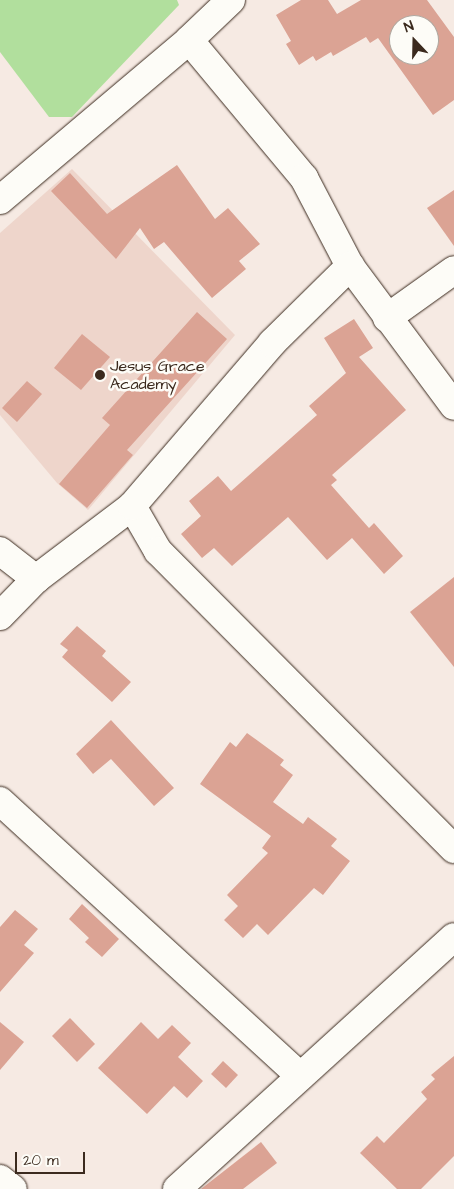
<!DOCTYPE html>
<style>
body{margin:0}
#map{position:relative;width:454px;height:1189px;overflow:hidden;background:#f6eae3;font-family:"Architects Daughter",sans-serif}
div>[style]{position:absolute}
.built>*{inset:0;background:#eed5cb}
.green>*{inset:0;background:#b1df9d}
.building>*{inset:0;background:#dba394}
.roads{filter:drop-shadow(0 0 1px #3b2a1e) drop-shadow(0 0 1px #3b2a1e)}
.minor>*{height:28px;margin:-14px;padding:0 14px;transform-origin:14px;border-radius:14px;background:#fdfcf7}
.dots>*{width:14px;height:14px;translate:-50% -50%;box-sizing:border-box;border:2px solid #fdfcf7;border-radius:50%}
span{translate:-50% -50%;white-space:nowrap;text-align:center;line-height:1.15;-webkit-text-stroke:5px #fdfcf7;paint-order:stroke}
.poi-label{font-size:16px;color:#3b2a1e}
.left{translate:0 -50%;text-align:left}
.north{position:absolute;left:389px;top:15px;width:50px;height:50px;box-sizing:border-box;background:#fdfcf7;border:1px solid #afa8a0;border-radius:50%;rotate:339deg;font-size:14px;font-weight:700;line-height:20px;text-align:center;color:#3b2a1e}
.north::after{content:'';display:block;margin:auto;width:18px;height:22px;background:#3b2a1e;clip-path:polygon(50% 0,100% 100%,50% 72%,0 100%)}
.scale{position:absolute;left:15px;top:1152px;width:70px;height:22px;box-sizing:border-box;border:2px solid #3b2a1e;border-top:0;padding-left:6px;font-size:15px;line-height:18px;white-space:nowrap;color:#3b2a1e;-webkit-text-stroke:4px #fdfcf7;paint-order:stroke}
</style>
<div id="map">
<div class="built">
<div style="clip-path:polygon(72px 169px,235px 335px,88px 510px,57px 483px,0 415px,0 233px)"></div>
</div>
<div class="green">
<div style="clip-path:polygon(0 0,177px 0,179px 5px,72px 117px,49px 117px,0 52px)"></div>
</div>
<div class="building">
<div style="clip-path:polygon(evenodd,301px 0,328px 0,337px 14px,361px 0,427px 0,454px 37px,454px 100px,433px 115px,378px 38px,370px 43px,366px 37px,333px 56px,331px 52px,316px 61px,313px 56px,299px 65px,286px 44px,291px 41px,276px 15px,301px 0,399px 25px,429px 25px,429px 55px,399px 55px,399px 25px)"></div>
<div style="clip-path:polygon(177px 165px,215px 219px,228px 208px,260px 244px,239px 261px,246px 269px,212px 298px,164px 242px,154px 249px,140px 228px,116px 259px,51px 191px,70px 173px,107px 214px)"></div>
<div style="clip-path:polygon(454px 190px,454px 246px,427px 208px)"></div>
<div style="clip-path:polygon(197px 312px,227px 339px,127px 450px,133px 455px,87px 508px,59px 484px,110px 425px,102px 418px)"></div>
<div style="clip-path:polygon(354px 319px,373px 348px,359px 357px,406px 410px,332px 475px,337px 480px,331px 485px,369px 528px,374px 523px,403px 556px,384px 574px,352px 538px,327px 560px,288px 517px,232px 566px,214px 548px,202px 558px,181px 534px,201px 516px,189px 501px,218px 476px,231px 491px,317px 415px,309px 406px,346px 373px,324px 338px)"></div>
<div style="clip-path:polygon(82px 334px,110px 357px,81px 390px,54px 368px)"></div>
<div style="clip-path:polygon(27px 381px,42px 394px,17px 422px,2px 408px)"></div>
<div style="clip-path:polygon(454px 577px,454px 667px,410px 612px)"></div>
<div style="clip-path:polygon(77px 626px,106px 651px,102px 656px,131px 682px,112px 702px,62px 657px,68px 650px,60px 644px)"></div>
<div style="clip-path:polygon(111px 720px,174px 788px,154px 806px,111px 759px,93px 774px,76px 754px)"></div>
<div style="clip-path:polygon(247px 733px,284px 760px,280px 765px,293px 775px,273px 802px,303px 824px,308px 817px,337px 839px,331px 846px,350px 861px,323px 895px,314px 888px,268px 935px,257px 924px,243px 938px,224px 920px,238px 906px,227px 895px,268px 853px,262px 848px,271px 836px,200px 784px,230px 742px,236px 747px)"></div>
<div style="clip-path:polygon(82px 904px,119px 939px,102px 957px,85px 942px,89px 938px,69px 919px)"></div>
<div style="clip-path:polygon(15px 910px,38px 929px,24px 945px,34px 953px,0 992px,0 927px)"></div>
<div style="clip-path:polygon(70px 1018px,95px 1044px,77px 1062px,52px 1036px)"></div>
<div style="clip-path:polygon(0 1022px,24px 1042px,0 1070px)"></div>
<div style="clip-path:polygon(141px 1022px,158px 1039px,172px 1025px,191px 1043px,178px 1057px,203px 1081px,187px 1098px,174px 1086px,147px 1114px,98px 1068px)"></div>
<div style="clip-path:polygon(454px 1056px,454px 1156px,421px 1189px,397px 1189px,360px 1153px,377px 1136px,384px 1143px,427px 1099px,421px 1092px,435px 1079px,431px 1075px)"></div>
<div style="clip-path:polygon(223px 1061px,238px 1075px,226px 1088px,211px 1074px)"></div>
<div style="clip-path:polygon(261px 1142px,277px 1163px,243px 1189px,201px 1189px)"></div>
</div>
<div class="roads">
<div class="minor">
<div style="left:189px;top:40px;width:180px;rotate:50.2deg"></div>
<div style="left:304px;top:178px;width:99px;rotate:62.4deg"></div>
<div style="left:350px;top:266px;width:174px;rotate:53.4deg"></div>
<div style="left:0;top:200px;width:248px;rotate:-40.2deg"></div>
<div style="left:189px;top:40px;width:58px;rotate:-43.6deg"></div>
<div style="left:387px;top:318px;width:82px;rotate:-35.6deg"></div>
<div style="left:132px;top:506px;width:52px;rotate:60deg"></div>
<div style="left:158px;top:551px;width:420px;rotate:45.2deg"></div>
<div style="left:0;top:551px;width:46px;rotate:37.9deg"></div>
<div style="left:0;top:616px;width:52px;rotate:-45.8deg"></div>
<div style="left:36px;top:579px;width:121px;rotate:-37.2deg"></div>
<div style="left:132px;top:506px;width:215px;rotate:-49.3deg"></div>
<div style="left:272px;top:343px;width:110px;rotate:-44.6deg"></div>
<div style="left:0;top:801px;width:406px;rotate:42.5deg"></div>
<div style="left:0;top:1179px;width:16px;rotate:38deg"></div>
<div style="left:177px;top:1189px;width:374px;rotate:-42.3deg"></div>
</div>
</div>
<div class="dots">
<div style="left:100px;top:375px;background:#3b2a1e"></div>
</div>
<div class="poi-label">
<span class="left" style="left:110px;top:375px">Jesus Grace<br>Academy</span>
</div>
<div class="north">N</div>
<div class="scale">20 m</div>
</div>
